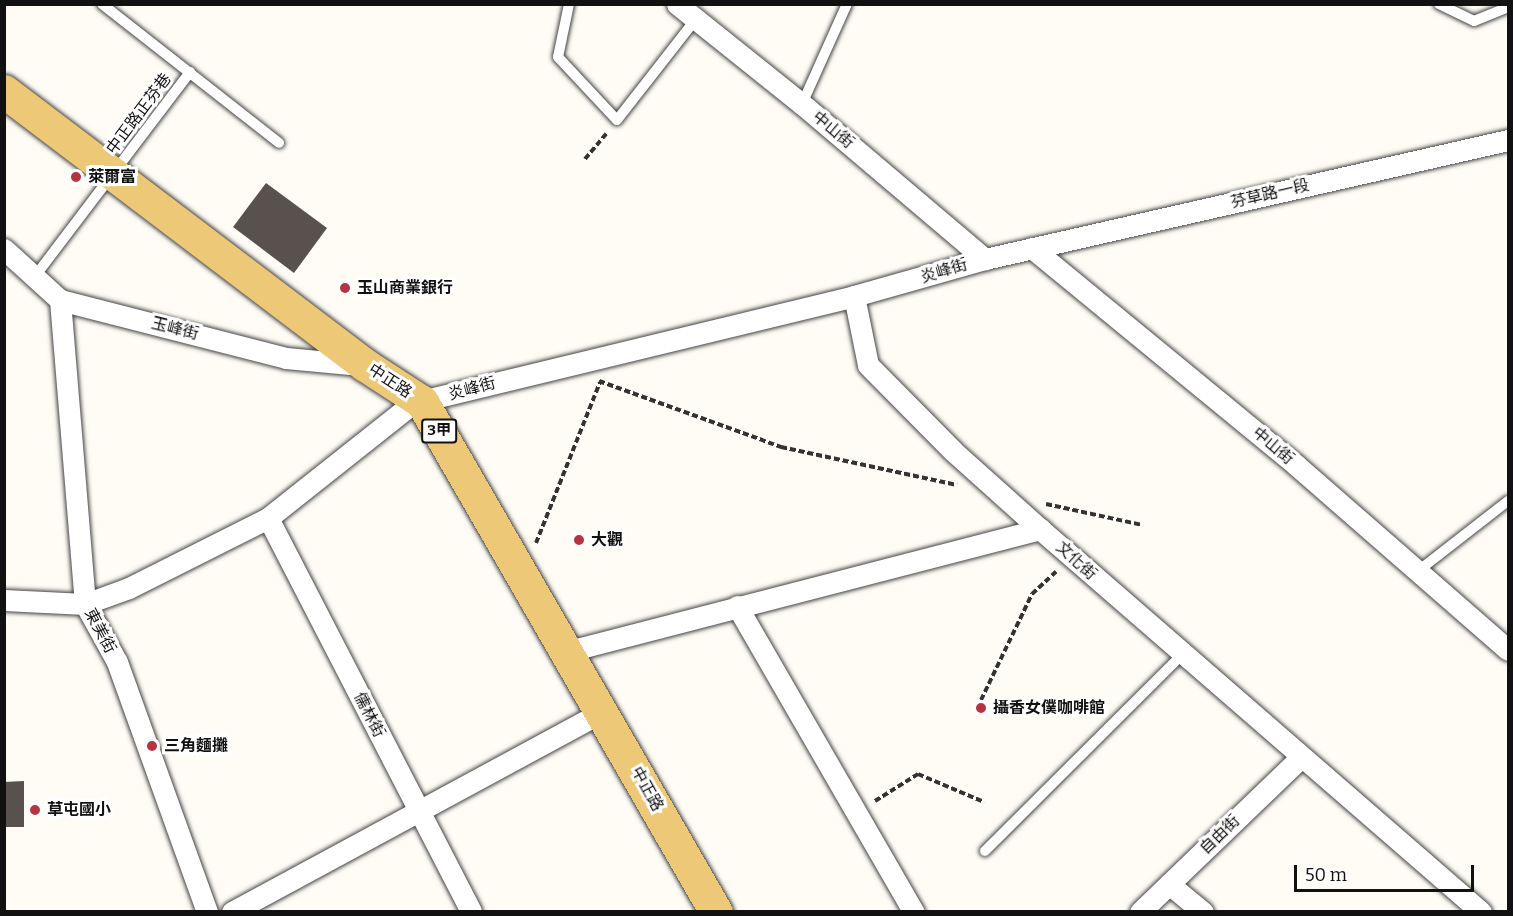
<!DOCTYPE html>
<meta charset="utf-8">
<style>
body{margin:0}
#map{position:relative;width:1513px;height:916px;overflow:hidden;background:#fefcf5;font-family:Bitter,"Noto Sans TC",serif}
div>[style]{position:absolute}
.building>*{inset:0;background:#58514e}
.path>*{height:4px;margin-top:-2px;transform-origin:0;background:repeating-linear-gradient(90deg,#333 0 6px,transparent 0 9px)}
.roads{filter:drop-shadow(0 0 2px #444) drop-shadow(0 0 2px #444)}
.lane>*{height:10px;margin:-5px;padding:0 5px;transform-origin:5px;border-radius:5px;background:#fff}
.street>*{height:21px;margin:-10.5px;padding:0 10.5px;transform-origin:10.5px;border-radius:10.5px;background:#fff}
.primary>*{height:33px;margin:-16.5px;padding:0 16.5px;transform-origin:16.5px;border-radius:16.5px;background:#edc876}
.dots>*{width:16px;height:16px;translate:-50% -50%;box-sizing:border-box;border:3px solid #fff;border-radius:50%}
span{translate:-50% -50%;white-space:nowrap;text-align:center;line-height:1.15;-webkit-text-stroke:6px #fff;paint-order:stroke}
.shield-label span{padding:2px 4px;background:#fff;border:2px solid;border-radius:4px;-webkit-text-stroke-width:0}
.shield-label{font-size:15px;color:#111;font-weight:700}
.street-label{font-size:16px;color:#111}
.poi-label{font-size:16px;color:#111;font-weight:700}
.left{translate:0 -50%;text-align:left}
.frame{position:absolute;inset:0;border:6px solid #111;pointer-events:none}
.scale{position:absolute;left:1294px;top:865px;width:180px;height:27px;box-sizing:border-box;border:3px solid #111;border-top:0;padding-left:8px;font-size:18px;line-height:21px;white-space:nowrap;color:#111;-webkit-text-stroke:4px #fff;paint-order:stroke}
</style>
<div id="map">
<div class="building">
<div style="clip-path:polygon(266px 183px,327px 228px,294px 273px,233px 227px)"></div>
<div style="clip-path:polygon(24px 781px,24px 827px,4px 827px,4px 782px)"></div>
</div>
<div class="path">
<div style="left:585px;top:159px;width:34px;rotate:-50deg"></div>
<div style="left:599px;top:381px;width:194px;rotate:19.9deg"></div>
<div style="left:781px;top:447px;width:180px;rotate:12.2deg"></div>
<div style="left:1046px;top:504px;width:98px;rotate:12.3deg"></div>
<div style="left:536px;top:543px;width:173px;rotate:-68.3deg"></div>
<div style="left:981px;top:700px;width:118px;rotate:-64.3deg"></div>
<div style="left:1032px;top:594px;width:33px;rotate:-43deg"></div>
<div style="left:875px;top:801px;width:51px;rotate:-32.1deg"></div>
<div style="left:918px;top:774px;width:72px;rotate:23deg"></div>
</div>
<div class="roads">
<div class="lane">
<div style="left:102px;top:4px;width:225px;rotate:38.1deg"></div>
<div style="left:569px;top:4px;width:54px;rotate:101.7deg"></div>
<div style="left:558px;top:57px;width:86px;rotate:46.9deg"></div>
<div style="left:617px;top:120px;width:128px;rotate:-52deg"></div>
<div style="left:1439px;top:4px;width:39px;rotate:26deg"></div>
<div style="left:1474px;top:21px;width:37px;rotate:-22deg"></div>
<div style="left:802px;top:104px;width:110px;rotate:-65.8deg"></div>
<div style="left:36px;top:275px;width:255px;rotate:-52.8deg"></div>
<div style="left:1418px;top:571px;width:114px;rotate:-37.9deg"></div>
<div style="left:985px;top:851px;width:278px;rotate:-44.9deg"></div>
</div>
<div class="street">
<div style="left:677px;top:4px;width:160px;rotate:38.7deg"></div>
<div style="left:802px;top:104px;width:240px;rotate:40.3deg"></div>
<div style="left:1032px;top:248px;width:342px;rotate:39.4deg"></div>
<div style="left:1296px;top:465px;width:281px;rotate:41.1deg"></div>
<div style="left:4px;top:249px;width:76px;rotate:42.3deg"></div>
<div style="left:60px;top:300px;width:233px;rotate:14.4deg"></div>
<div style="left:286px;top:358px;width:75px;rotate:5.3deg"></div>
<div style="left:854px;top:296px;width:70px;rotate:78.5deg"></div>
<div style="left:868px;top:365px;width:121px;rotate:45.3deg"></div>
<div style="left:953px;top:451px;width:117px;rotate:41.9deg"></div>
<div style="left:60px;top:300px;width:305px;rotate:85.3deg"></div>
<div style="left:85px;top:604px;width:66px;rotate:61.1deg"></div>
<div style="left:117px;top:662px;width:266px;rotate:70.2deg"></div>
<div style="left:268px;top:518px;width:443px;rotate:62.7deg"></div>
<div style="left:4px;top:600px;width:81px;rotate:2.8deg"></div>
<div style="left:85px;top:604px;width:47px;rotate:-20deg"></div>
<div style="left:129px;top:588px;width:156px;rotate:-26.7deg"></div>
<div style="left:268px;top:518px;width:185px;rotate:-38.4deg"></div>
<div style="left:413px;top:403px;width:454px;rotate:-13.6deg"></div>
<div style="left:854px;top:296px;width:136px;rotate:-15.8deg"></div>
<div style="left:985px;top:259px;width:536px;rotate:-12.82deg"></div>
<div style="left:737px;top:606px;width:354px;rotate:60deg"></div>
<div style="left:569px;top:651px;width:487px;rotate:-14.5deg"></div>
<div style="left:1040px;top:529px;width:584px;rotate:40.97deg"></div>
<div style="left:1169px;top:884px;width:44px;rotate:39.5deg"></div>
<div style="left:232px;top:912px;width:422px;rotate:-28.4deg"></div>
<div style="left:1140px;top:912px;width:222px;rotate:-43.9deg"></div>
</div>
<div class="primary">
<div style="left:4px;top:91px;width:453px;rotate:37.2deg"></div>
<div style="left:365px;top:365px;width:68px;rotate:33deg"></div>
<div style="left:422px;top:402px;width:589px;rotate:60.04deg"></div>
</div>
</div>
<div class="dots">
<div style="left:76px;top:177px;background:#b63342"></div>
<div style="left:345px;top:288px;background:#b63342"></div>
<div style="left:579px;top:540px;background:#b63342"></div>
<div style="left:981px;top:708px;background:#b63342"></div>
<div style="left:152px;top:746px;background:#b63342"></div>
<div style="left:35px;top:810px;background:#b63342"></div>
</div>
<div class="shield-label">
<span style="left:439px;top:431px">3甲</span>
</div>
<div class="street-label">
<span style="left:139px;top:114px;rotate:-53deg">中正路正芬巷</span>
<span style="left:833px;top:130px;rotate:40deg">中山街</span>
<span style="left:1270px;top:194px;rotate:-13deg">芬草路一段</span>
<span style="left:944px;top:271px;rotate:-16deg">炎峰街</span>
<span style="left:175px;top:329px;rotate:14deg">玉峰街</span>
<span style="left:390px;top:381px;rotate:33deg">中正路</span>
<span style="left:472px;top:389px;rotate:-15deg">炎峰街</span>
<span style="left:1273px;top:446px;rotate:40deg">中山街</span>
<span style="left:1076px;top:561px;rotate:42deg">文化街</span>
<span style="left:100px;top:631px;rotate:62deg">東美街</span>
<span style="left:369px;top:715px;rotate:63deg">儒林街</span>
<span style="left:647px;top:789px;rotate:61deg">中正路</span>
<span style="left:1220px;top:835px;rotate:-44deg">自由街</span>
</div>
<div class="poi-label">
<span class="left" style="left:88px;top:177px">萊爾富</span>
<span class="left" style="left:357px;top:288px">玉山商業銀行</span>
<span class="left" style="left:591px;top:540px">大觀</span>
<span class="left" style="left:993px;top:708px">攝香女僕咖啡館</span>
<span class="left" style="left:164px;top:746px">三角麵攤</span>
<span class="left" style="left:47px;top:810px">草屯國小</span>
</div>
<div class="frame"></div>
<div class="scale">50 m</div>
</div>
